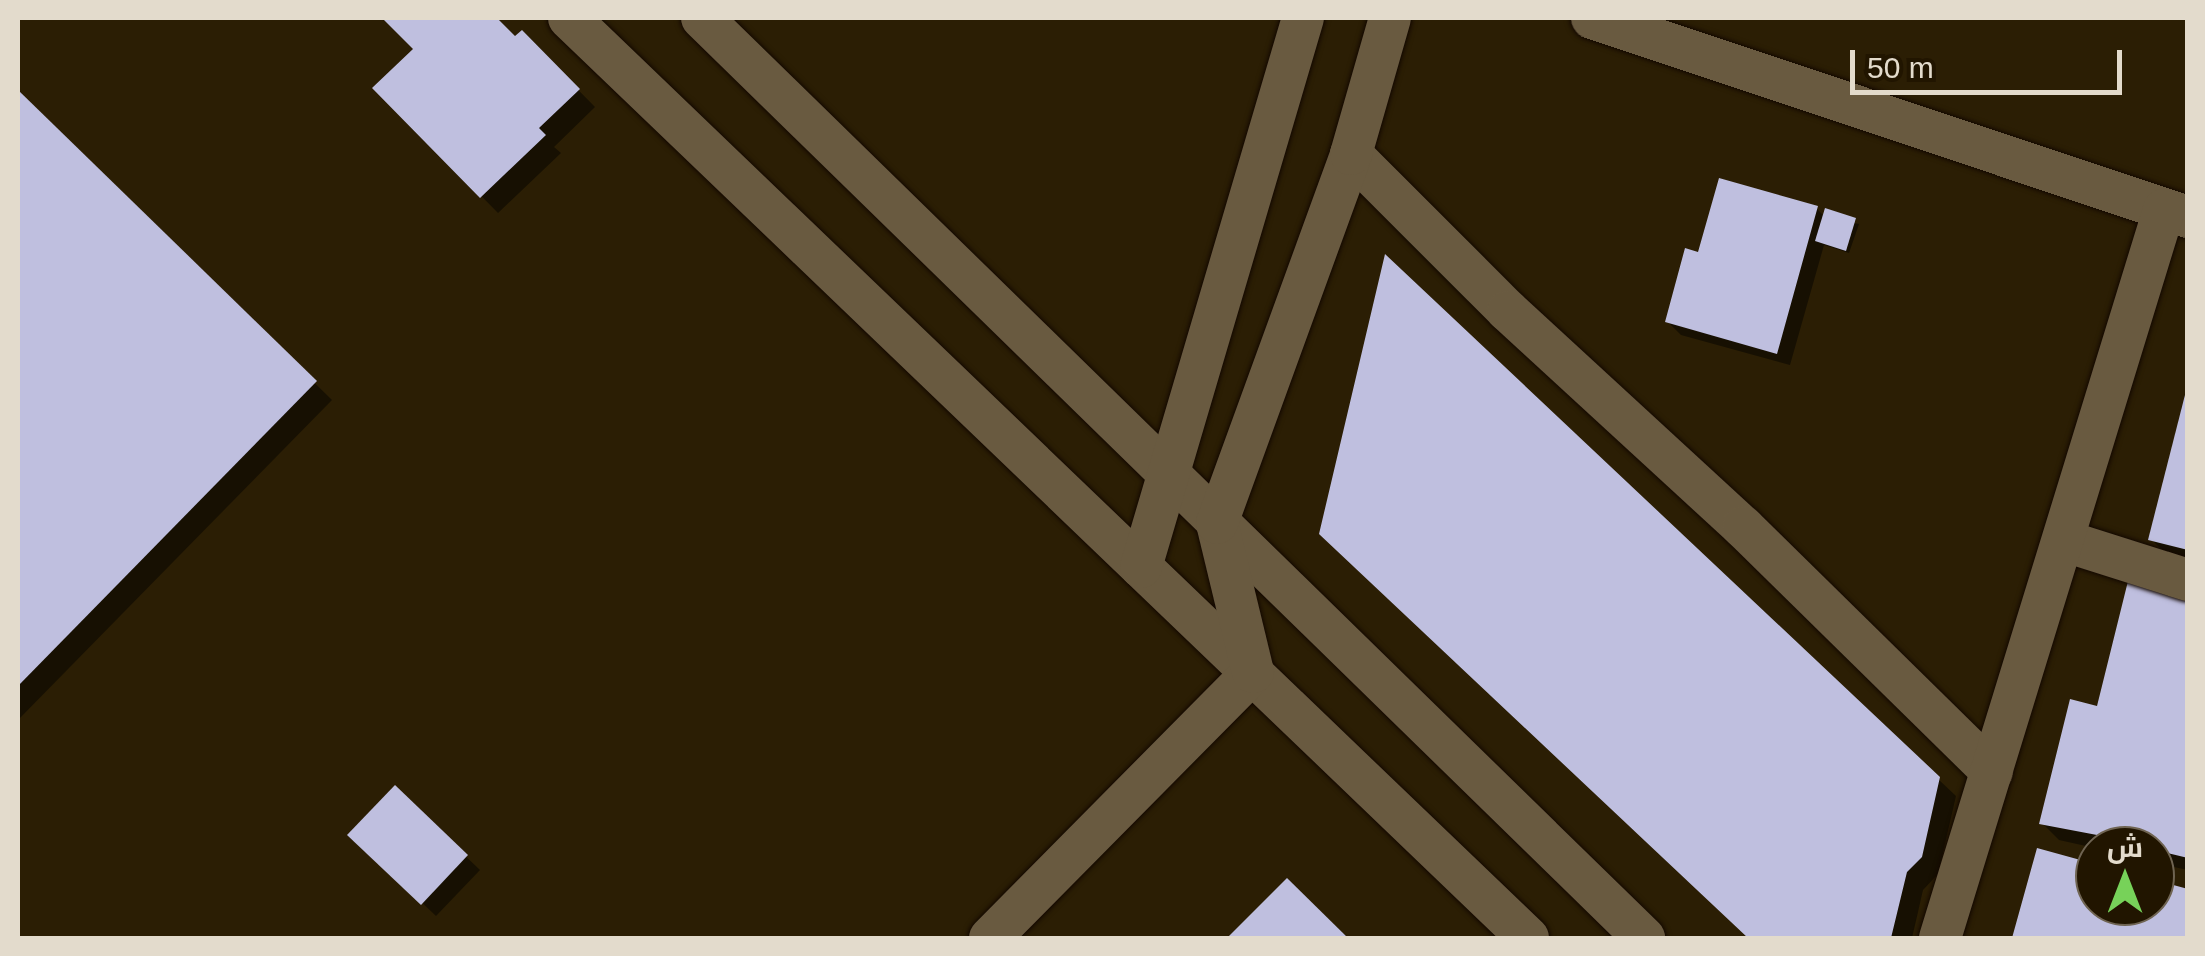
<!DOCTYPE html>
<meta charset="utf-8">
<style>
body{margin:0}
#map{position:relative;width:2205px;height:956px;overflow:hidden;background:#2b1e04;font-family:Arial,Cairo,sans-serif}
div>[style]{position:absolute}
.shadow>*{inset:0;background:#0007}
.building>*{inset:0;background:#bfbfdf}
.roads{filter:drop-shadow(0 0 2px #130800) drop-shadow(0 0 2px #130800)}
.street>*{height:42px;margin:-21px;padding:0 21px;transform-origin:21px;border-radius:21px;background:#695a40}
span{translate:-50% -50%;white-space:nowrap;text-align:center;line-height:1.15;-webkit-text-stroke:10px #211500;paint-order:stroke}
.frame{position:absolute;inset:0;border:20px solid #e3dbcc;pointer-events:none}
.north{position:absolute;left:2075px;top:826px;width:100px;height:100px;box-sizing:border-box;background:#211500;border:2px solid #6f6452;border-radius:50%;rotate:0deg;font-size:28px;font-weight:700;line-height:40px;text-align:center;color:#e3dbcc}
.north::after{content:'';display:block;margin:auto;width:35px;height:45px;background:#77d259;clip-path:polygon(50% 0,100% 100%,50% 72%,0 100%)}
.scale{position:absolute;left:1850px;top:50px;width:272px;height:45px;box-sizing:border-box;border:5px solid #e3dbcc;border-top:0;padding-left:12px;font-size:30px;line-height:35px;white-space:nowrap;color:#e3dbcc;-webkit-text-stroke:8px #211500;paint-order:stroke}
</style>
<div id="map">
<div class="shadow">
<div style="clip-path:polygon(386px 18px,494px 18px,515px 39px,522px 33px,595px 107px,554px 147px,561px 153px,498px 213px,375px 88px,416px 49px)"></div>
<div style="clip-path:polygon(18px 93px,332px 400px,18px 720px)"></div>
<div style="clip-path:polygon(1817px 209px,1825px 217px,1859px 224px,1849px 253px,1824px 245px,1790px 365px,1681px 335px,1667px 321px,1700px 255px)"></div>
<div style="clip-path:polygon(2188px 396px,2188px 561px,2168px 556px,2151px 539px)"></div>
<div style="clip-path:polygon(1339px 551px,1938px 779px,1956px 796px,1938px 874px,1923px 890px,1912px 938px,1751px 938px)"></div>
<div style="clip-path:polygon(2188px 598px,2188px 870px,2155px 863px,2155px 846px,2095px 848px,2059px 840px,2042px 823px,2099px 709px)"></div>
<div style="clip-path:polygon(395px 789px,480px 870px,436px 916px,351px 835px)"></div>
<div style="clip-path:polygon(2038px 851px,2095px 866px,2095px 906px,2155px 906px,2155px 882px,2188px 891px,2188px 938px,2015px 938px)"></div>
<div style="clip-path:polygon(1287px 882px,1345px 938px,1231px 938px)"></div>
</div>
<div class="building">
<div style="clip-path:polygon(382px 18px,497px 18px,515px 36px,522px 30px,580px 89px,539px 128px,546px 135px,480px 198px,372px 88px,413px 49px)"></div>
<div style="clip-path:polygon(18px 90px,317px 381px,18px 686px)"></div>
<div style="clip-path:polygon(1719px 178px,1818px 206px,1777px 354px,1665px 322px,1685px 248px,1698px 252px)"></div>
<div style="clip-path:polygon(1825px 208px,1856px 218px,1846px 251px,1815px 241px)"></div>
<div style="clip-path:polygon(1385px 254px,1940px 777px,1922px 857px,1907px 872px,1891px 938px,1748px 938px,1319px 534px)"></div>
<div style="clip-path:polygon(2186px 391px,2188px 392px,2188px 550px,2148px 540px)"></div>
<div style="clip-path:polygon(2128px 581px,2188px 596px,2188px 858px,2155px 850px,2155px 846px,2039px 824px,2070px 699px,2097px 706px)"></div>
<div style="clip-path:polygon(395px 785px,468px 855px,421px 905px,347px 835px)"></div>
<div style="clip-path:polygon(2037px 848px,2095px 864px,2095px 906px,2155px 906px,2155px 880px,2188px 889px,2188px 938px,2012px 938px)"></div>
<div style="clip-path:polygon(1287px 878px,1348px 938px,1227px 938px)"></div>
</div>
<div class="roads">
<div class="street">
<div style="left:569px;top:18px;width:1329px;rotate:43.81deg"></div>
<div style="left:702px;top:18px;width:1317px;rotate:44.32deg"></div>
<div style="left:1592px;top:18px;width:628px;rotate:18.46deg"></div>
<div style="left:1351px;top:154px;width:222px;rotate:45deg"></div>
<div style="left:1508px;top:311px;width:319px;rotate:42.6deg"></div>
<div style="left:1743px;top:527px;width:349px;rotate:44.5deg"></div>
<div style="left:2065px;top:541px;width:129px;rotate:17.6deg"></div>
<div style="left:1141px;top:567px;width:572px;rotate:-73.56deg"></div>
<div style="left:990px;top:938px;width:374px;rotate:-45.3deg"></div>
<div style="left:1253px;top:672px;width:153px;rotate:-103.6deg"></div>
<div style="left:1217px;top:523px;width:393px;rotate:-70deg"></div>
<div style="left:1351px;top:154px;width:141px;rotate:-74deg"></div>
<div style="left:1940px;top:938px;width:762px;rotate:-72.9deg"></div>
</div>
</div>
<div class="frame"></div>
<div class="north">ش</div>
<div class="scale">50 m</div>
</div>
